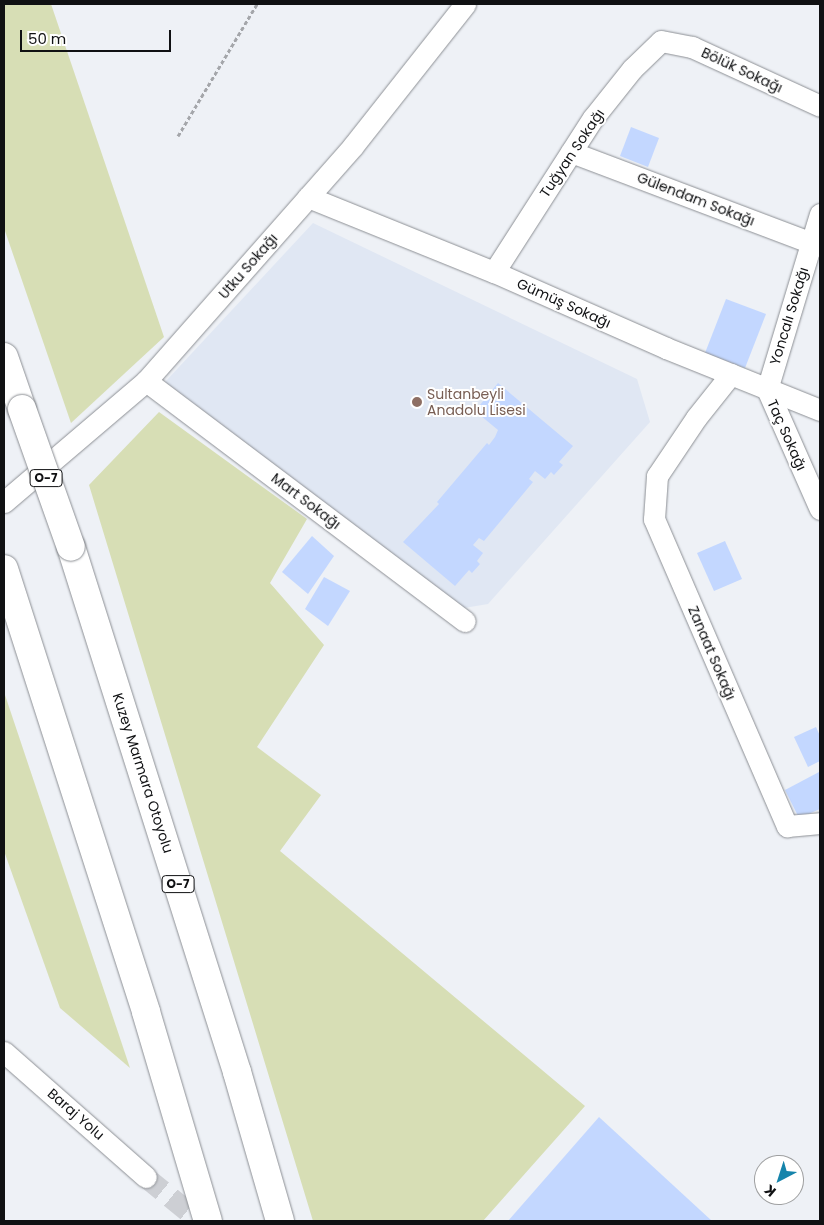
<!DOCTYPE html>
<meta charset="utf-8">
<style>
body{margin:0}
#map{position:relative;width:824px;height:1225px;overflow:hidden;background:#eef1f6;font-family:Poppins,sans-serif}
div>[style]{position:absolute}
.built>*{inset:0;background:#e0e7f3}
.green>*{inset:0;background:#d7deb5}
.building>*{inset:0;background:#c3d7ff}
.minor-tunnel>*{height:21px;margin-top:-10.5px;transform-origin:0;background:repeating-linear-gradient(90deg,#cdcfd4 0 21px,transparent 0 32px)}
.path>*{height:3px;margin-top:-1.5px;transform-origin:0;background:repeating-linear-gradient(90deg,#a4a6aa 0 4px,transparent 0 6.5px)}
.roads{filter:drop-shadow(0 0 1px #8c8f94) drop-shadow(0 0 1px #8c8f94)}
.minor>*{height:21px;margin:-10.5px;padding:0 10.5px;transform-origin:10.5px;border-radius:10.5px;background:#fff}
.highway>*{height:28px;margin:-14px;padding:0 14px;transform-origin:14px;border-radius:14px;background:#fff}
.bridges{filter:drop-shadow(0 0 1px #8c8f94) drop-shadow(0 0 1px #8c8f94)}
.highway-bridge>*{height:28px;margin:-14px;padding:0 14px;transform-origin:14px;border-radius:14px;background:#fff}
.dots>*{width:14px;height:14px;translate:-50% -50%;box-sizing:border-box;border:2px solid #fff;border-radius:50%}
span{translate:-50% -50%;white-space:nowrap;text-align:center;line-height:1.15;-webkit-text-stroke:4px #fff;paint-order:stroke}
.shield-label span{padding:1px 4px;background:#fff;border:1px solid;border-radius:4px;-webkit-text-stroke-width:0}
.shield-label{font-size:12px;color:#101113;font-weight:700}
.street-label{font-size:14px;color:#101113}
.education-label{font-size:14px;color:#785e54}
.left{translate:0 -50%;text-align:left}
.frame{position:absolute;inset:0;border:5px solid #101113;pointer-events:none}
.north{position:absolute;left:754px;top:1155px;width:50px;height:50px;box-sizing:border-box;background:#fff;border:1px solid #9fa0a1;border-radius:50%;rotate:220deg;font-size:14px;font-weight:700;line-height:20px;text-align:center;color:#101113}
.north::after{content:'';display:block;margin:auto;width:18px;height:22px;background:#1684ab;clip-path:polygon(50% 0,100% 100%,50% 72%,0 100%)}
.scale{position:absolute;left:20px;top:30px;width:151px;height:22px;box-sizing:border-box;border:2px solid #101113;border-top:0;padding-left:6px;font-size:15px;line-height:18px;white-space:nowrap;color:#101113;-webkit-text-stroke:4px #fff;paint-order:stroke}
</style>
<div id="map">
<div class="built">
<div style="clip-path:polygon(313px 223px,637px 379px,650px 422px,488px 604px,464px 608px,165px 382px)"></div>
</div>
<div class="green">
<div style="clip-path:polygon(4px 4px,51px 4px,164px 337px,71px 423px,4px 228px)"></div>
<div style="clip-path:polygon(159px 412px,307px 519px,270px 583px,324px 645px,257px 747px,321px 795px,280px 851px,585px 1106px,483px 1221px,313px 1221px,89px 485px)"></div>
<div style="clip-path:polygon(4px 692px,130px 1068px,60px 1008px,4px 851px)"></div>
</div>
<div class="building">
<div style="clip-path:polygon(631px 127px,659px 138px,648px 167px,620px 156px)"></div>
<div style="clip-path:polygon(726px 299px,766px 314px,745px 368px,705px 353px)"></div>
<div style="clip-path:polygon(498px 383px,573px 446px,559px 462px,563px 465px,554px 475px,551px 472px,545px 479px,535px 471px,529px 479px,533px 482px,484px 541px,479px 538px,473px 545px,483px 553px,477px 561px,480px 564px,472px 573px,469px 570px,455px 586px,403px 542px,439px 504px,437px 502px,487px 443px,489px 445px,495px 437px,498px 430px,475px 411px)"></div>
<div style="clip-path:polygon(312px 536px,334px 556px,308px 594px,282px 572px)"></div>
<div style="clip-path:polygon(725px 541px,742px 579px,714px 591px,697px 553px)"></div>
<div style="clip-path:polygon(324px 577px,350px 591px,328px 626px,305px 609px)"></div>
<div style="clip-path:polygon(816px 727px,820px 736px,820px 761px,808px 767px,794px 737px)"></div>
<div style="clip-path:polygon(819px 772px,820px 809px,799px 818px,785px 790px)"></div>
<div style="clip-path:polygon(599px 1117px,712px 1221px,508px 1221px)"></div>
</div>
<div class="minor-tunnel">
<div style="left:146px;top:1177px;width:70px;rotate:39.2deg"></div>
</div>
<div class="path">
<div style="left:178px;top:136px;width:154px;rotate:-59.1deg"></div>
</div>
<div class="roads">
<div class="minor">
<div style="left:571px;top:152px;width:266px;rotate:20.7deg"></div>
<div style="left:308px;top:197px;width:201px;rotate:22deg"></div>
<div style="left:494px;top:272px;width:188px;rotate:23.8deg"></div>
<div style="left:666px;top:348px;width:166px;rotate:21.9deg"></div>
<div style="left:820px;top:214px;width:183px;rotate:106.8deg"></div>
<div style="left:767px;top:389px;width:131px;rotate:66.2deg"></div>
<div style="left:494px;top:272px;width:183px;rotate:-57.3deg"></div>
<div style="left:593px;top:118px;width:63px;rotate:-51.5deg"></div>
<div style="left:632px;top:69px;width:40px;rotate:-44deg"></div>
<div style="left:661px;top:41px;width:32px;rotate:11deg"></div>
<div style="left:692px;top:47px;width:141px;rotate:24.7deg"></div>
<div style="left:731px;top:374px;width:56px;rotate:128.5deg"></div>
<div style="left:696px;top:418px;width:70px;rotate:123.9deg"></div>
<div style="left:657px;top:476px;width:43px;rotate:94deg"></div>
<div style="left:654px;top:519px;width:335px;rotate:66.6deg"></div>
<div style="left:787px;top:826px;width:33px;rotate:-5deg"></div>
<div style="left:146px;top:381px;width:399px;rotate:37deg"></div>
<div style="left:4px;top:502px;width:187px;rotate:-40.4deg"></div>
<div style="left:146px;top:381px;width:313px;rotate:-48.6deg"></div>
<div style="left:353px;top:146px;width:181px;rotate:-51.7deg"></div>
<div style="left:4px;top:1052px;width:189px;rotate:41.4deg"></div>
</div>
<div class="highway">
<div style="left:4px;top:357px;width:55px;rotate:70.9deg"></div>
<div style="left:71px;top:547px;width:551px;rotate:72.45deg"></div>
<div style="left:237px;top:1072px;width:155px;rotate:73.9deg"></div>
<div style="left:4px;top:569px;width:465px;rotate:72.2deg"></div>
<div style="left:146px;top:1012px;width:218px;rotate:73.5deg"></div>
</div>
</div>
<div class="bridges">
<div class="highway-bridge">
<div style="left:22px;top:409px;width:146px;rotate:70.5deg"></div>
</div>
</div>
<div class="dots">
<div style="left:417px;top:402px;background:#8d6e63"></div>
</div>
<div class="shield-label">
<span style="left:46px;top:478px">O-7</span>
<span style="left:178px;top:884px">O-7</span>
</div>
<div class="street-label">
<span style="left:742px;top:70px;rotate:25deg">Bölük Sokağı</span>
<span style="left:572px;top:153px;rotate:-56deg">Tuğyan Sokağı</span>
<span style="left:696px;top:199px;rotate:21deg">Gülendam Sokağı</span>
<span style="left:248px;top:266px;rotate:-49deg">Utku Sokağı</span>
<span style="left:564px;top:303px;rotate:24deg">Gümüş Sokağı</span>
<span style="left:789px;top:316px;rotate:-73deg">Yoncalı Sokağı</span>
<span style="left:787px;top:435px;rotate:66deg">Taç Sokağı</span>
<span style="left:306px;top:501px;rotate:37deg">Mart Sokağı</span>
<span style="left:712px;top:653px;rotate:67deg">Zanaat Sokağı</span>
<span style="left:143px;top:773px;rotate:72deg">Kuzey Marmara Otoyolu</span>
<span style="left:76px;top:1114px;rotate:41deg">Baraj Yolu</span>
</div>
<div class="education-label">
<span class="left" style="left:427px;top:402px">Sultanbeyli<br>Anadolu Lisesi</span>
</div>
<div class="frame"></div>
<div class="north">K</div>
<div class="scale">50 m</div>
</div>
